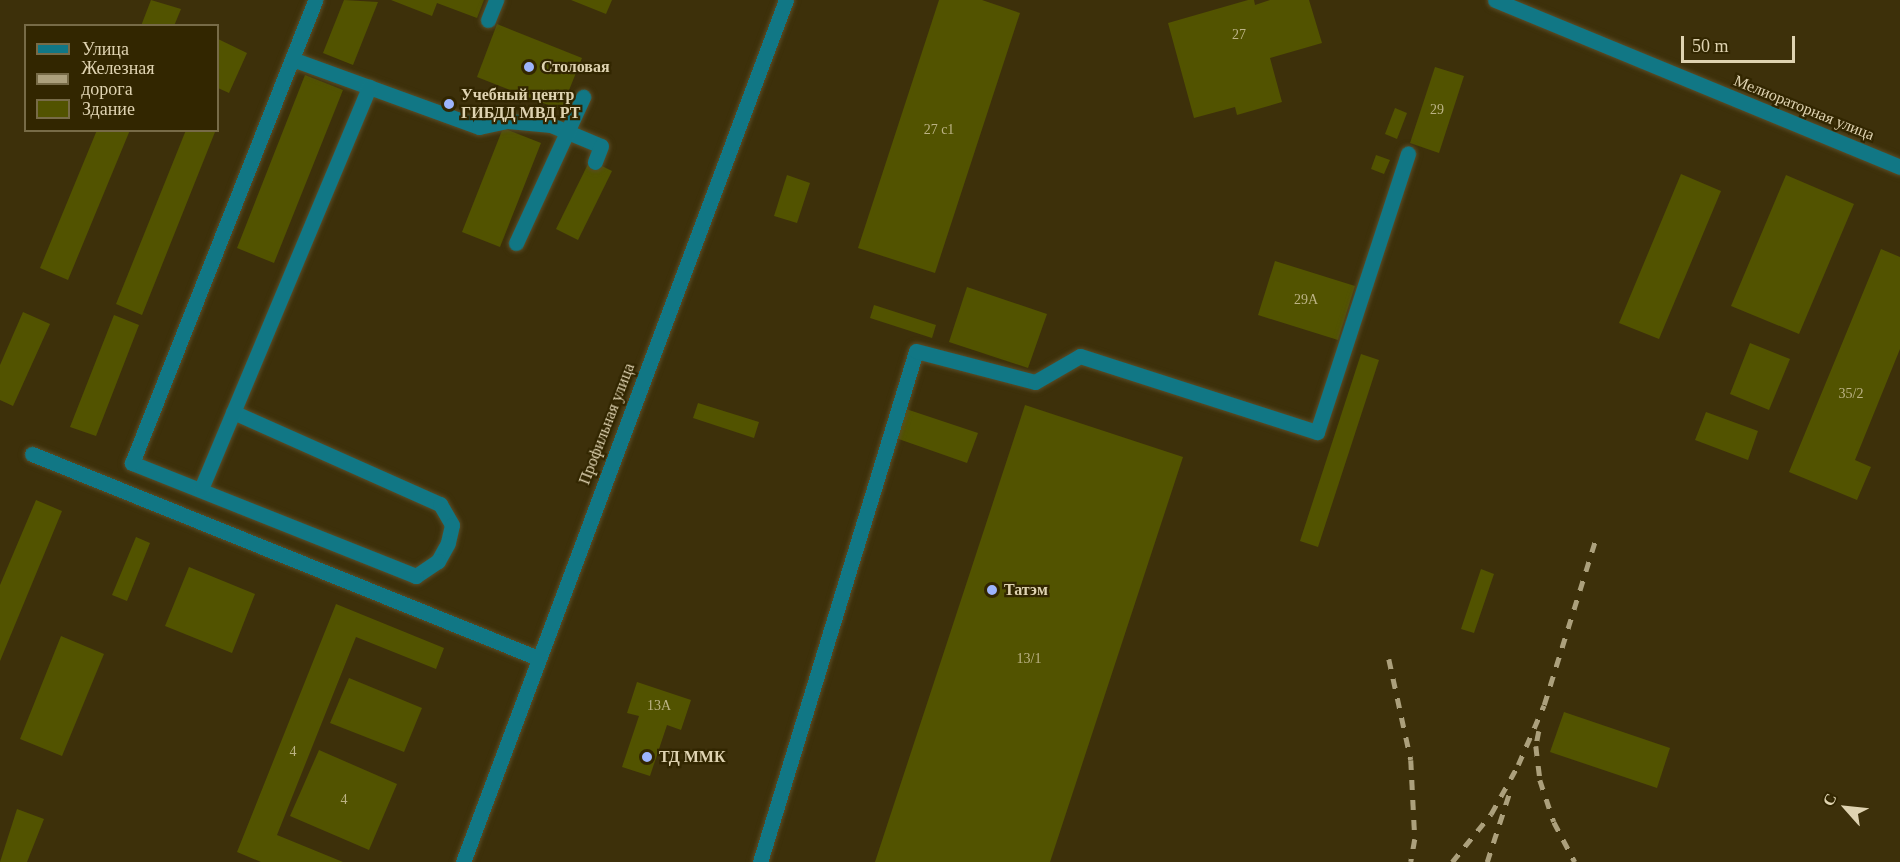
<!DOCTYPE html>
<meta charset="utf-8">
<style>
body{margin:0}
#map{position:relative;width:1900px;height:862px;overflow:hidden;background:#3d300a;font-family:"Times New Roman",serif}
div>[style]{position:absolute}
.building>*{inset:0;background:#525300}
.roads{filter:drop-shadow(0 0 2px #5a4d28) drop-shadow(0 0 2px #5a4d28)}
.minor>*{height:15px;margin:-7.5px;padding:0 7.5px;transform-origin:7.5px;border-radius:7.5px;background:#117785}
.rail>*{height:4.5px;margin-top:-2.25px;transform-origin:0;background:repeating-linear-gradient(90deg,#aca07c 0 10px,transparent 0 20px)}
.dots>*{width:16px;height:16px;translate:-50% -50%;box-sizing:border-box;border:3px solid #322600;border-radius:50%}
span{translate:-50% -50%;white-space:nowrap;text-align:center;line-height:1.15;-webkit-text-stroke:4.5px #322600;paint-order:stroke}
.number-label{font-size:14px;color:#bcb385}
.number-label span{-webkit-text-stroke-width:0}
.poi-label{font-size:16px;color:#dfd3b1;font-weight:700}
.left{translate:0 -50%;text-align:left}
.street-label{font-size:16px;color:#dfd3b1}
.legend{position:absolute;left:24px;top:24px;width:195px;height:108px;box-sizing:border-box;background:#322600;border:2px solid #776b47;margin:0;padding:8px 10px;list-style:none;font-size:18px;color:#dfd3b1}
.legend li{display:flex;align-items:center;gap:12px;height:30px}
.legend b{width:30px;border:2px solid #776b47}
.north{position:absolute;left:1816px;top:778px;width:60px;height:60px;-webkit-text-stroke:4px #322600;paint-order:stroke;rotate:297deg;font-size:16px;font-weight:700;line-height:24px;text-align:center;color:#dfd3b1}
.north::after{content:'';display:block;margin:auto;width:21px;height:27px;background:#dfd3b1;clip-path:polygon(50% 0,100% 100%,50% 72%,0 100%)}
.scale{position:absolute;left:1681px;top:36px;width:114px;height:27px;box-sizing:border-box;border:3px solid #dfd3b1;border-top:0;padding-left:8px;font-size:18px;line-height:21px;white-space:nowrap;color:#dfd3b1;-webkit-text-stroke:4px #322600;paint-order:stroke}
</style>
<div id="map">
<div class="building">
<div style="clip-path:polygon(151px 0,181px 9px,174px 26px,141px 26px)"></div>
<div style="clip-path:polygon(344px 0,378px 2px,353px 65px,323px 53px)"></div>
<div style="clip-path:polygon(391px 0,484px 0,477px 18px,437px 3px,432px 16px)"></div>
<div style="clip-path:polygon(571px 0,612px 0,606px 14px)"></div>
<div style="clip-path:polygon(939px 0,982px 0,1020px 13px,935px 273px,858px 248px)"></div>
<div style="clip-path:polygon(1248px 0,1254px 0,1255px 5px,1270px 0,1309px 0,1322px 43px,1270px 58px,1282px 102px,1237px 115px,1235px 107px,1194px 118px,1168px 23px)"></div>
<div style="clip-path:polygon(497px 24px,582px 58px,561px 110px,477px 77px)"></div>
<div style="clip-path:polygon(218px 39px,247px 53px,229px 93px,218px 88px)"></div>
<div style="clip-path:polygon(1435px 67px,1464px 76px,1439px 153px,1410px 143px)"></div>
<div style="clip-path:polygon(305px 75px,343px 90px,274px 263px,237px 248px)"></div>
<div style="clip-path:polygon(1395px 108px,1407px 113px,1397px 139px,1385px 134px)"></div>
<div style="clip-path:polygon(503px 128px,541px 143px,500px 247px,462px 232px)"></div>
<div style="clip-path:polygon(97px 130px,130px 130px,68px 280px,40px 268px)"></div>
<div style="clip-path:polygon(186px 130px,215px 132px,142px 315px,116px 304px)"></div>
<div style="clip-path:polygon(1376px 155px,1390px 160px,1384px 174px,1371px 169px)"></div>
<div style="clip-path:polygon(590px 160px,612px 171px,578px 240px,556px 229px)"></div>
<div style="clip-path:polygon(1681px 174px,1721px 191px,1659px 339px,1619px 323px)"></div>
<div style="clip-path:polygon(787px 175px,810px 183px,797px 223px,774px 216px)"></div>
<div style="clip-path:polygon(1786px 175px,1854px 204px,1799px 334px,1731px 306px)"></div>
<div style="clip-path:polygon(1881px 249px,1900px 257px,1900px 349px,1855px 460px,1871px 467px,1857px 500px,1789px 472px)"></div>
<div style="clip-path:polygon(1275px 261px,1355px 286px,1338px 340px,1258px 315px)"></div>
<div style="clip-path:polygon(967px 287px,1047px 314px,1028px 368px,949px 342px)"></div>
<div style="clip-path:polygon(874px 305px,936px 325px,932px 338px,870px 318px)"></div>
<div style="clip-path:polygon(23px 312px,50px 324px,13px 406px,0 400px,0 365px)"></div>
<div style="clip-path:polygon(114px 315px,139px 325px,96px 436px,70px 427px)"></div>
<div style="clip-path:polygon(1750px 343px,1790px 359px,1769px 410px,1730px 394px)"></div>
<div style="clip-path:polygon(1361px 354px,1379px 360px,1318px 547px,1300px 541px)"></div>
<div style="clip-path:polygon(698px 403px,759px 422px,754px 438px,693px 418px)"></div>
<div style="clip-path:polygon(1025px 405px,1183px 457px,1050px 862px,875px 862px)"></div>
<div style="clip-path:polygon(900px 407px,978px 433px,967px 463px,890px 436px)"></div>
<div style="clip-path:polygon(1706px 412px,1758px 431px,1748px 460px,1695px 440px)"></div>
<div style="clip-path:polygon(36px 500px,62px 511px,0 661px,0 585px)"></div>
<div style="clip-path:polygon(136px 537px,150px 543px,127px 601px,112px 595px)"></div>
<div style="clip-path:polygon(189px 567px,255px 594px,232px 653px,165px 626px)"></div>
<div style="clip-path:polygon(1481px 569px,1494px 574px,1474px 633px,1461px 629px)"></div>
<div style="clip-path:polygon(336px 604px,444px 648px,436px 669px,356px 637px,277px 835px,343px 862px,261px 862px,237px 852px)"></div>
<div style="clip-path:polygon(61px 636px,104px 654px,62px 756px,20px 739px)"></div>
<div style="clip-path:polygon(349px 678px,422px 708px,404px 752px,330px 723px)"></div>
<div style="clip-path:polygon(637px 682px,691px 700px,681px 730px,667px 725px,650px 776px,622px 767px,639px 716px,627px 713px)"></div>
<div style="clip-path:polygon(1564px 712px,1670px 748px,1657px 788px,1550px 752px)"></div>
<div style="clip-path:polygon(319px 750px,397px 784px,369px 850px,290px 816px)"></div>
<div style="clip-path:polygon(17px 809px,44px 819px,27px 862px,0 862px)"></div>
</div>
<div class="roads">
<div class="minor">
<div style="left:1495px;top:0;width:438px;rotate:22.4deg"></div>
<div style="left:488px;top:20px;width:22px;rotate:-68deg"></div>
<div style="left:292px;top:59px;width:199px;rotate:20deg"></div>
<div style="left:479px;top:127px;width:30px;rotate:-12deg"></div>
<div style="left:508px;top:121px;width:43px;rotate:5.3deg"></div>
<div style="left:551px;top:125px;width:54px;rotate:22.8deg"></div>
<div style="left:601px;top:146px;width:17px;rotate:111deg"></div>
<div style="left:516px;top:243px;width:161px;rotate:-65.3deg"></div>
<div style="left:233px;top:412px;width:227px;rotate:24deg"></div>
<div style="left:440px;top:504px;width:24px;rotate:60deg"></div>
<div style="left:452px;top:525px;width:18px;rotate:103deg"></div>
<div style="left:448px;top:543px;width:21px;rotate:119deg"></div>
<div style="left:438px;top:561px;width:27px;rotate:146deg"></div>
<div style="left:416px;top:576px;width:306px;rotate:-158.3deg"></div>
<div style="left:132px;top:463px;width:498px;rotate:-68.4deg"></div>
<div style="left:32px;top:454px;width:546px;rotate:21.96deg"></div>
<div style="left:201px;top:489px;width:436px;rotate:-67.3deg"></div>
<div style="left:463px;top:862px;width:921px;rotate:-69.46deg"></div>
<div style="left:760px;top:862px;width:534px;rotate:-73.02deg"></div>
<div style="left:916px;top:351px;width:123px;rotate:14.6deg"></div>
<div style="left:1035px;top:382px;width:52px;rotate:-30deg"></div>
<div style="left:1080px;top:356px;width:249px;rotate:17.8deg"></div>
<div style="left:1317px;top:432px;width:293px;rotate:-71.9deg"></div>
</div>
</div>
<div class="rail">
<div style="left:1389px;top:659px;width:103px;rotate:77.7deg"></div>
<div style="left:1411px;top:760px;width:79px;rotate:87.1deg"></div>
<div style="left:1415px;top:839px;width:23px;rotate:100deg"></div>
<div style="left:1539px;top:731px;width:15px;rotate:101deg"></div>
<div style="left:1536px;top:746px;width:34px;rotate:83deg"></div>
<div style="left:1540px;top:780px;width:44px;rotate:71.6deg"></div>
<div style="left:1554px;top:822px;width:45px;rotate:62.3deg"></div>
<div style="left:1452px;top:862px;width:62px;rotate:-50.9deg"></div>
<div style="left:1491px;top:814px;width:56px;rotate:-61.1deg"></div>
<div style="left:1518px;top:765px;width:65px;rotate:-66.6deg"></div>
<div style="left:1544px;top:705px;width:178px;rotate:-72.7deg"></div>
<div style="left:1487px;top:862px;width:71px;rotate:-72.1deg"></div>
</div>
<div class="dots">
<div style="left:529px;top:67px;background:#9db4fd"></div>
<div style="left:449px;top:104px;background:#9db4fd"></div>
<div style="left:992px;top:590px;background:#9db4fd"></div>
<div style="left:647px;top:757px;background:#9db4fd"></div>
</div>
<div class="number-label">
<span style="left:1239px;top:35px">27</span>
<span style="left:1437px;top:110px">29</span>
<span style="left:939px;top:130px">27 с1</span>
<span style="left:1306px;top:300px">29А</span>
<span style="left:1851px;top:394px">35/2</span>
<span style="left:1029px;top:659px">13/1</span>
<span style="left:659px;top:706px">13А</span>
<span style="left:293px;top:752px">4</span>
<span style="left:344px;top:800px">4</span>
</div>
<div class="poi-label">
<span class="left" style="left:541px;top:67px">Столовая</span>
<span class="left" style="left:461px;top:104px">Учебный центр<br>ГИБДД МВД РТ</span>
<span class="left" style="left:1004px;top:590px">Татэм</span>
<span class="left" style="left:659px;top:757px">ТД ММК</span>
</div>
<div class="street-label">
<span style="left:1804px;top:108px;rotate:22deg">Мелиораторная улица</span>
<span style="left:607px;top:424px;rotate:-69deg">Профильная улица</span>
</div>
<ul class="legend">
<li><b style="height:8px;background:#117785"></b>Улица</li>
<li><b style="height:8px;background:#aca07c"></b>Железная дорога</li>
<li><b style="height:16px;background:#525300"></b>Здание</li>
</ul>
<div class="north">С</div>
<div class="scale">50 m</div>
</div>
